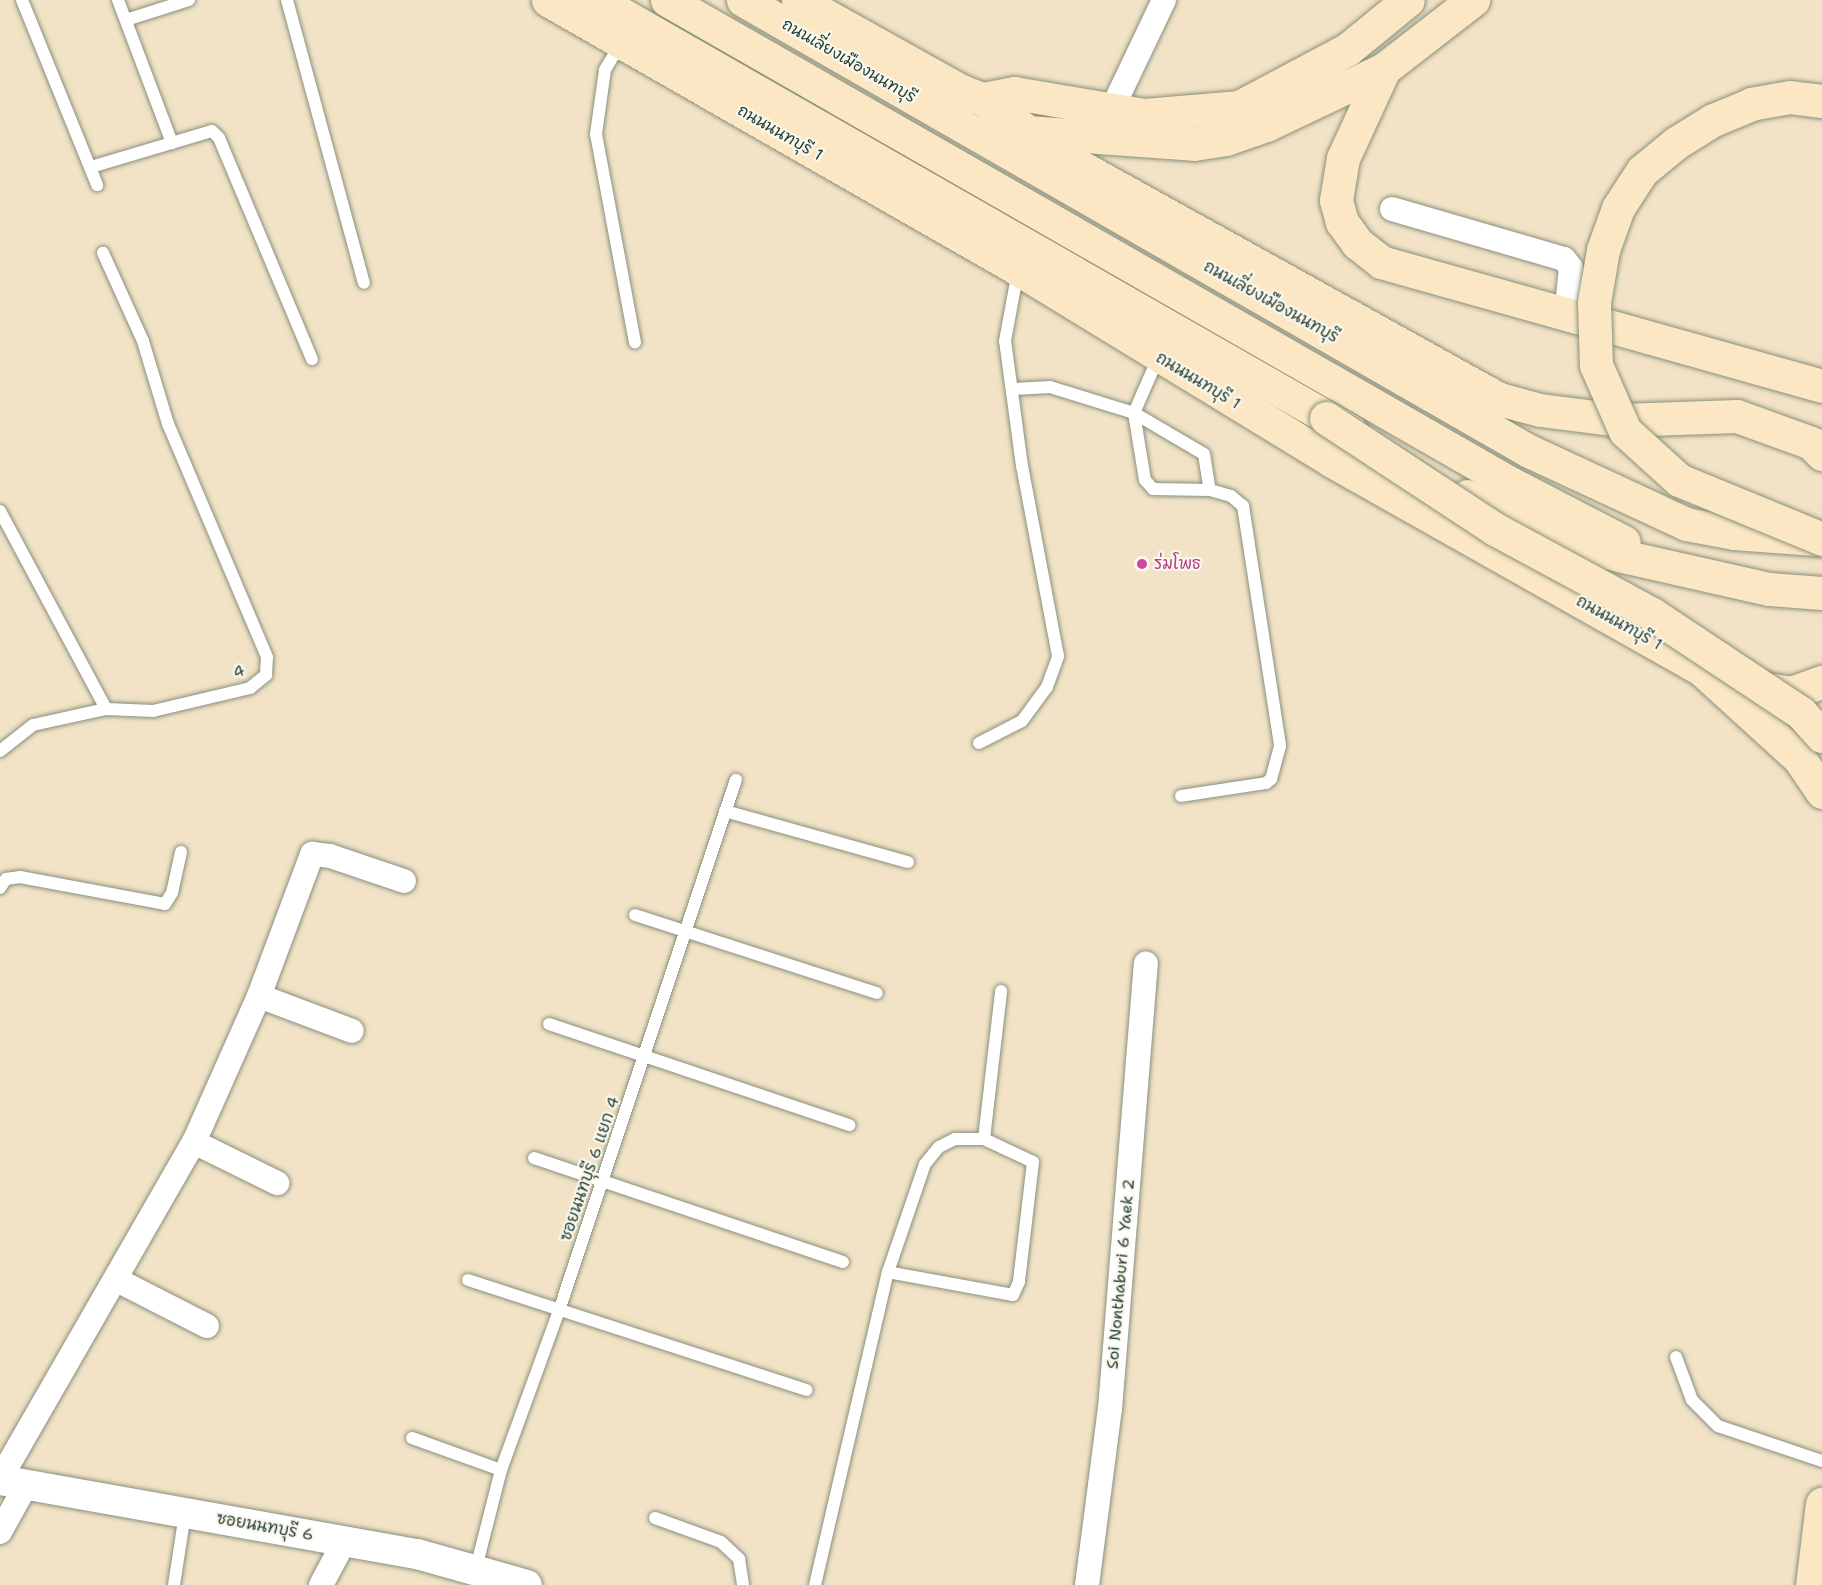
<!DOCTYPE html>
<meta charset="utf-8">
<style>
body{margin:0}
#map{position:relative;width:1822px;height:1585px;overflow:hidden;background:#f2e2c6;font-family:"Shantell Sans","Playpen Sans Thai",sans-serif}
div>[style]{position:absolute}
.roads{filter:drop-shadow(0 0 2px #88907d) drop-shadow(0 0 2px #88907d)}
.service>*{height:12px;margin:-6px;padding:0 6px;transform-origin:6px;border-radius:6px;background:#fff}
.minor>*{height:24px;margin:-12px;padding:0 12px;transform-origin:12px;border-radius:12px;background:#fff}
.tertiary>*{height:30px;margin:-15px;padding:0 15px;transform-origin:15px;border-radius:15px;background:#fff}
.secondary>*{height:33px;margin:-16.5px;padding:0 16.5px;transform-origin:16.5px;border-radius:16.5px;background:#fbe7c3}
.bridges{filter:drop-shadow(0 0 2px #88907d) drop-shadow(0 0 2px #88907d)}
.secondary-bridge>*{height:33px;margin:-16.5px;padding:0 16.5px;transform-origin:16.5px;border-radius:16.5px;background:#fbe7c3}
.dots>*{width:16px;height:16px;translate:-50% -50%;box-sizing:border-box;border:3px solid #fbf7ec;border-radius:50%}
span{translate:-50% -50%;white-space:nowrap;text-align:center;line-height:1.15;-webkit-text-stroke:4.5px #fbf7ec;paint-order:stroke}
.street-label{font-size:16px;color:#1f3d34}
.hotel-label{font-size:16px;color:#b23c85}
.left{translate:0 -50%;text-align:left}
</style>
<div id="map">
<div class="roads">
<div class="service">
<div style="left:22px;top:0;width:200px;rotate:67.9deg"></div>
<div style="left:118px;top:0;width:153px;rotate:69.3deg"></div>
<div style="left:287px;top:0;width:293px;rotate:74.8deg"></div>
<div style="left:126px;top:20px;width:66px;rotate:-17.6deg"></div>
<div style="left:621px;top:43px;width:31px;rotate:121deg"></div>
<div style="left:605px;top:70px;width:65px;rotate:98deg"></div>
<div style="left:596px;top:134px;width:212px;rotate:79.4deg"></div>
<div style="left:91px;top:167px;width:126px;rotate:-16.6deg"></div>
<div style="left:212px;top:131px;width:10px;rotate:45deg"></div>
<div style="left:219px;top:138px;width:240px;rotate:67.2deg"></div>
<div style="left:1158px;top:358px;width:60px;rotate:113.6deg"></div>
<div style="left:1134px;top:413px;width:68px;rotate:80.7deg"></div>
<div style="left:1145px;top:480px;width:12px;rotate:48deg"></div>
<div style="left:1153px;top:489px;width:57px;rotate:1deg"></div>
<div style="left:1210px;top:490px;width:22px;rotate:16deg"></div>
<div style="left:1231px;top:496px;width:16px;rotate:40deg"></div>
<div style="left:1243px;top:506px;width:243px;rotate:81.2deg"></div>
<div style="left:1280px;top:746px;width:34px;rotate:105deg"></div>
<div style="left:1271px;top:779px;width:6px;rotate:141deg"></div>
<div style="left:1266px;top:783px;width:86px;rotate:171.3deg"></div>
<div style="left:1014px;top:389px;width:36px;rotate:-3deg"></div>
<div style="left:1050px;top:387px;width:88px;rotate:17.2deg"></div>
<div style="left:1134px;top:413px;width:81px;rotate:30.4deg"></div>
<div style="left:1204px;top:454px;width:36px;rotate:81deg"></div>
<div style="left:0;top:511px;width:225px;rotate:61.8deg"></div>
<div style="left:979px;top:743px;width:48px;rotate:-27.1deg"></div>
<div style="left:1022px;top:721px;width:42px;rotate:-53.7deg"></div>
<div style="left:1047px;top:687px;width:33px;rotate:-70deg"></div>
<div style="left:1058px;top:656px;width:193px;rotate:-100.7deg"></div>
<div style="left:1022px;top:466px;width:126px;rotate:-97.7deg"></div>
<div style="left:1005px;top:341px;width:71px;rotate:-79.5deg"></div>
<div style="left:0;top:751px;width:42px;rotate:-38.2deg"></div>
<div style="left:33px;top:725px;width:75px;rotate:-12.4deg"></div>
<div style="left:106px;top:709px;width:47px;rotate:2.4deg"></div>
<div style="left:153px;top:711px;width:100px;rotate:-13.3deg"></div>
<div style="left:250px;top:688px;width:21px;rotate:-39deg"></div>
<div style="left:266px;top:675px;width:18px;rotate:-87deg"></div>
<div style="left:267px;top:657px;width:253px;rotate:-113deg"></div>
<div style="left:168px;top:424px;width:87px;rotate:-106.8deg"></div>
<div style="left:143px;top:341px;width:97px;rotate:-114.4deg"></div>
<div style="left:725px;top:811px;width:190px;rotate:15.6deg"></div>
<div style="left:0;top:888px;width:11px;rotate:-56deg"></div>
<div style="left:6px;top:879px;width:14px;rotate:-8deg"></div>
<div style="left:20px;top:877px;width:147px;rotate:10.5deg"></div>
<div style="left:165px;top:904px;width:13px;rotate:-58deg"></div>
<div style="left:172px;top:893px;width:42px;rotate:-77.6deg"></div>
<div style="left:635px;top:915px;width:254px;rotate:17.9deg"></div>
<div style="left:549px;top:1024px;width:317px;rotate:18.6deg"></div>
<div style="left:984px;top:1139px;width:149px;rotate:-83.4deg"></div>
<div style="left:534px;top:1158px;width:326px;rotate:18.6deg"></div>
<div style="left:468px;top:1280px;width:356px;rotate:18deg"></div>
<div style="left:1676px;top:1357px;width:46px;rotate:69.6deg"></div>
<div style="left:1692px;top:1400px;width:37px;rotate:45deg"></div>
<div style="left:1718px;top:1426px;width:110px;rotate:18.6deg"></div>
<div style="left:412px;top:1438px;width:95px;rotate:19.8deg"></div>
<div style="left:655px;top:1518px;width:70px;rotate:20deg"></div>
<div style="left:721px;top:1542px;width:25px;rotate:43deg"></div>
<div style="left:739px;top:1559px;width:26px;rotate:81deg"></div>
<div style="left:476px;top:1568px;width:101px;rotate:-75.7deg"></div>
<div style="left:501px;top:1470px;width:169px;rotate:-70deg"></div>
<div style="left:559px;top:1311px;width:560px;rotate:-71.57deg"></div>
<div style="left:174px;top:1585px;width:72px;rotate:-81.2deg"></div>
<div style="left:815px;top:1585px;width:321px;rotate:-76.9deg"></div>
<div style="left:888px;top:1272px;width:114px;rotate:-71.1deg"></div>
<div style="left:925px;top:1164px;width:22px;rotate:-51deg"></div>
<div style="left:939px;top:1147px;width:18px;rotate:-27deg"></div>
<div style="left:955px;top:1139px;width:29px"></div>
<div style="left:984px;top:1139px;width:54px;rotate:25.1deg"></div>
<div style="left:1033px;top:1162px;width:121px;rotate:96.7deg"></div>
<div style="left:1019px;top:1282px;width:14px;rotate:115deg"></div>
<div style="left:1013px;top:1295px;width:127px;rotate:-169.6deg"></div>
</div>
<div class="minor">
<div style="left:1112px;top:109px;width:121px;rotate:-64.5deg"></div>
<div style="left:1392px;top:209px;width:179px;rotate:16.2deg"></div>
<div style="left:1564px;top:259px;width:11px;rotate:52deg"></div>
<div style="left:1571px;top:268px;width:48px;rotate:95.9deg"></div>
<div style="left:259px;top:996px;width:99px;rotate:20.6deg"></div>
<div style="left:194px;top:1142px;width:93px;rotate:26.3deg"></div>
<div style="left:117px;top:1280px;width:101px;rotate:27.1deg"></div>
<div style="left:0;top:1479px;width:389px;rotate:-60.1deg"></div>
<div style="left:194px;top:1142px;width:160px;rotate:-66deg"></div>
<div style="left:259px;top:996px;width:152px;rotate:-69.5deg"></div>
<div style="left:312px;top:854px;width:18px;rotate:6deg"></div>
<div style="left:330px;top:856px;width:78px;rotate:18.7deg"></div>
<div style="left:0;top:1532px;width:54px;rotate:-61deg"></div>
<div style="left:321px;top:1585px;width:51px;rotate:-61.9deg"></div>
<div style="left:1087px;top:1585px;width:177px;rotate:-82.6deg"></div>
<div style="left:1110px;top:1409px;width:447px;rotate:-85.4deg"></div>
</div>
<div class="tertiary">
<div style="left:0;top:1480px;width:424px;rotate:10.1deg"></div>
<div style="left:417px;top:1554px;width:114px;rotate:15.7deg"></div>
</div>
<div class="secondary">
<div style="left:548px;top:0;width:542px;rotate:29.78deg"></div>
<div style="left:1018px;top:269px;width:368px;rotate:31.4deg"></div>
<div style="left:1332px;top:461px;width:422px;rotate:29.4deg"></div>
<div style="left:1700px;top:668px;width:134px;rotate:42.3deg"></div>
<div style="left:1799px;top:758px;width:41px;rotate:55.9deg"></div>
<div style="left:597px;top:0;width:868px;rotate:29.75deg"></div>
<div style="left:667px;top:0;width:972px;rotate:29.81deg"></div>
<div style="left:1510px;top:483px;width:128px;rotate:27.4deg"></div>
<div style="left:743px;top:0;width:906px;rotate:29.85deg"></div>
<div style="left:1529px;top:451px;width:173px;rotate:24.9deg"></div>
<div style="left:1686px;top:524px;width:49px;rotate:10.6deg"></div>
<div style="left:1734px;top:533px;width:81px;rotate:4.2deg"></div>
<div style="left:798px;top:0;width:184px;rotate:29.2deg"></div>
<div style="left:959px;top:90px;width:26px;rotate:21deg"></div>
<div style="left:983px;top:99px;width:56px;rotate:36.3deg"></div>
<div style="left:1028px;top:132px;width:166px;rotate:4.1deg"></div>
<div style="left:1194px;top:144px;width:32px;rotate:-9deg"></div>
<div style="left:1226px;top:139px;width:42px;rotate:-19.3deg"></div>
<div style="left:1266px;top:125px;width:131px;rotate:-25.4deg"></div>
<div style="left:1384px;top:69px;width:113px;rotate:-37.8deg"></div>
<div style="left:1384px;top:69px;width:98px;rotate:114.7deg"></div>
<div style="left:1343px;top:158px;width:43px;rotate:99.5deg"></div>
<div style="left:1336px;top:200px;width:23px;rotate:75deg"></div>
<div style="left:1342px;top:222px;width:26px;rotate:54deg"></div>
<div style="left:1357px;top:243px;width:31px;rotate:38deg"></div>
<div style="left:1381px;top:262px;width:458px;rotate:15.7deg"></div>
<div style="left:983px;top:99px;width:32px;rotate:-11deg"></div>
<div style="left:1014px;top:93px;width:132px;rotate:9.6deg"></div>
<div style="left:1144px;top:115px;width:95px;rotate:-4.8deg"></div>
<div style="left:1239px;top:107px;width:123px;rotate:-28deg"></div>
<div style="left:1348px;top:49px;width:77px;rotate:-39.2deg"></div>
<div style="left:1028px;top:132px;width:21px;rotate:43deg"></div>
<div style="left:1043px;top:146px;width:521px;rotate:29.02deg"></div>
<div style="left:1499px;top:399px;width:42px;rotate:15deg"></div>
<div style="left:1540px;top:410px;width:81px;rotate:7.1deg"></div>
<div style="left:1620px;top:420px;width:117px;rotate:-2deg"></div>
<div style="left:1737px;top:416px;width:79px;rotate:20deg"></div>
<div style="left:1811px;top:443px;width:16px;rotate:45deg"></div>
<div style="left:1467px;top:496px;width:122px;rotate:24.2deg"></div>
<div style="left:1578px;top:546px;width:196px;rotate:12.7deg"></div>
<div style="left:1769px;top:589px;width:53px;rotate:4.3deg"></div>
<div style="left:1754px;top:687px;width:37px;rotate:9deg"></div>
<div style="left:1791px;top:693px;width:33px;rotate:-20deg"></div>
<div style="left:1812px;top:1585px;width:82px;rotate:-83deg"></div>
</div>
</div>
<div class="bridges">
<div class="secondary-bridge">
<div style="left:1822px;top:101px;width:32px;rotate:-173deg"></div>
<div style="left:1790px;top:97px;width:39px;rotate:170deg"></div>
<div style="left:1752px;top:104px;width:42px;rotate:157.7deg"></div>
<div style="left:1713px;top:120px;width:44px;rotate:148.1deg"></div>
<div style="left:1676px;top:143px;width:44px;rotate:140.5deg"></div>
<div style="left:1642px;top:171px;width:44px;rotate:123deg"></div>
<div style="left:1618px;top:208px;width:45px;rotate:109.7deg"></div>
<div style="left:1603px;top:250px;width:53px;rotate:99.8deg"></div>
<div style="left:1594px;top:302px;width:63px;rotate:88.2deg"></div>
<div style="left:1596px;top:365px;width:72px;rotate:66.3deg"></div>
<div style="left:1625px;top:431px;width:73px;rotate:42.2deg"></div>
<div style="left:1679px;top:480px;width:155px;rotate:22.4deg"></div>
<div style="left:1326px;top:418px;width:202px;rotate:33.3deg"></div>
<div style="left:1495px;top:529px;width:179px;rotate:28.4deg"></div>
<div style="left:1652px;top:614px;width:179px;rotate:33.6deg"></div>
<div style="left:1801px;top:713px;width:31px;rotate:48deg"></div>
</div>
</div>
<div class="dots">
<div style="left:1142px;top:564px;background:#d1479c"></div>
</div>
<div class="street-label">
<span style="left:849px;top:61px;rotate:30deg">ถนนเลี่ยงเมืองนนทบุรี</span>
<span style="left:780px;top:133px;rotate:30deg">ถนนนนทบุรี 1</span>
<span style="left:1271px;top:302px;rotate:29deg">ถนนเลี่ยงเมืองนนทบุรี</span>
<span style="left:1198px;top:381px;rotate:31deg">ถนนนนทบุรี 1</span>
<span style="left:1619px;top:623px;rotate:29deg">ถนนนนทบุรี 1</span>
<span style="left:239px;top:672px;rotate:-23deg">4</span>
<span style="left:590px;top:1169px;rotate:-71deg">ซอยนนทบุรี 6 แยก 4</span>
<span style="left:1121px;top:1274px;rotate:-85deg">Soi Nonthaburi 6 Yaek 2</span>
<span style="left:265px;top:1527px;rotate:10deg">ซอยนนทบุรี 6</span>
</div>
<div class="hotel-label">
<span class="left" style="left:1154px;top:564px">ร่มโพธ</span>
</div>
</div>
